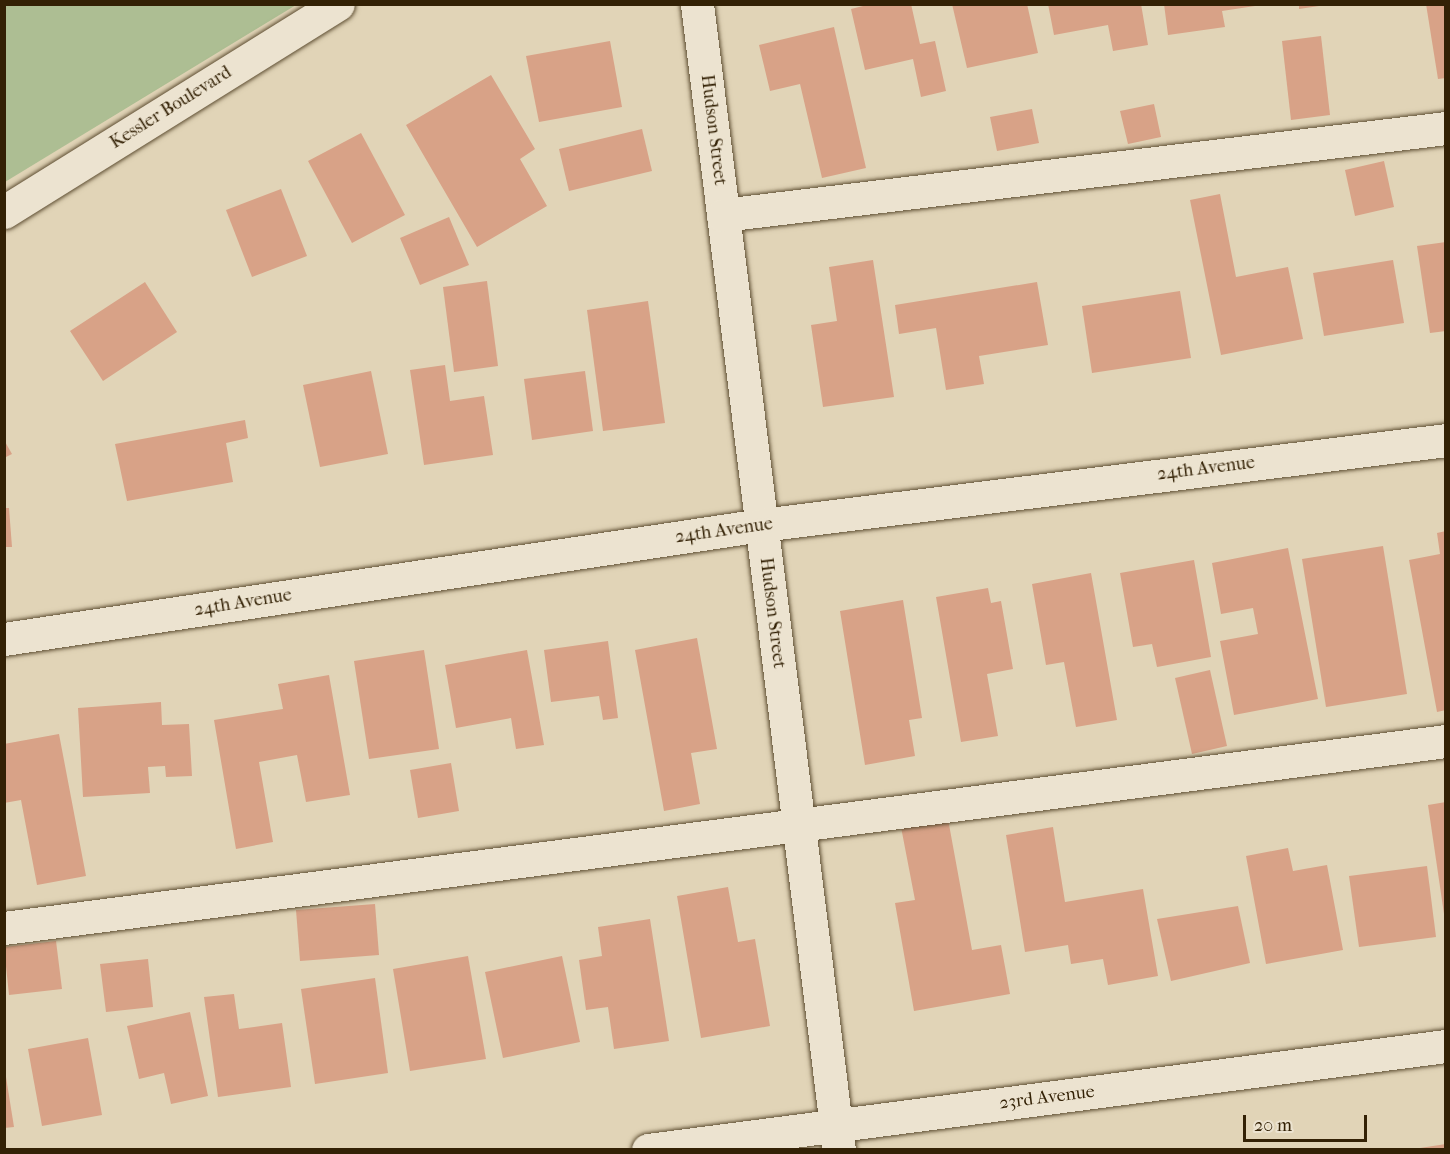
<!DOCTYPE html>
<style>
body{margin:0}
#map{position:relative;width:1450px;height:1154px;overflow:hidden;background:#e1d4b7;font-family:"IM FELL French Canon",serif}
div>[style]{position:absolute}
.green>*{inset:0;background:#adbe93}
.building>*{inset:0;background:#d8a287}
.roads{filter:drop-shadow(0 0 2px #5e4e32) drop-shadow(0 0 2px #5e4e32)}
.minor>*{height:33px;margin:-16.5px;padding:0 16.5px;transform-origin:16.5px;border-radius:16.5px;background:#ece3d0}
span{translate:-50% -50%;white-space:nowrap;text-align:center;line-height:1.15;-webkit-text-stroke:4.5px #ece3d0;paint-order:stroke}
.street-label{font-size:18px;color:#332105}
.frame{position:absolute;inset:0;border:6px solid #332105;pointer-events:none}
.scale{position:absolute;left:1243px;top:1115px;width:124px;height:27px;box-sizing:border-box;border:3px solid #332105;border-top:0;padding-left:8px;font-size:18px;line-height:21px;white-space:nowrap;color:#332105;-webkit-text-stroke:4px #ece3d0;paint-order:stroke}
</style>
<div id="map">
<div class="green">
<div style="clip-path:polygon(5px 4px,296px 4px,296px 5px,5px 182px)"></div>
</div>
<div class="building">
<div style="clip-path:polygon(871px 4px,911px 4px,920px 44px,935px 41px,946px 91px,921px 97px,913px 59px,865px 70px,851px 9px)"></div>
<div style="clip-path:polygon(952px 4px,1027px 4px,1038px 53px,967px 68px)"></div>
<div style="clip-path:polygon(1048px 4px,1141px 4px,1148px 45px,1113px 51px,1108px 25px,1054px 35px)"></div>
<div style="clip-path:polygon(1164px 4px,1255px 4px,1255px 6px,1222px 11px,1225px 27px,1168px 35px)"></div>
<div style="clip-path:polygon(1299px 4px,1319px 4px,1319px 6px,1299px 9px)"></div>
<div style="clip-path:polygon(1426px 4px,1446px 4px,1446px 78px,1438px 79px)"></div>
<div style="clip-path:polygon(834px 27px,866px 168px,822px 178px,800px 84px,770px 91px,759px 45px)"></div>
<div style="clip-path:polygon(1321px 36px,1330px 115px,1291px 120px,1282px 41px)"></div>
<div style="clip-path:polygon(610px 41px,622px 107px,539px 122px,526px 56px)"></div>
<div style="clip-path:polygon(491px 75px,535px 149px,520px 159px,547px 206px,477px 247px,406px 125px)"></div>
<div style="clip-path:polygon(1154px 104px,1161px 137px,1128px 144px,1120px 111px)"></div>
<div style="clip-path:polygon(1032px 109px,1039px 143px,997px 151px,990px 117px)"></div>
<div style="clip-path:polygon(642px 129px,652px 171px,569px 191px,559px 149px)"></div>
<div style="clip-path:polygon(361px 133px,405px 215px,352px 243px,308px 161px)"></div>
<div style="clip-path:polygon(1384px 161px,1394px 207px,1355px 216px,1345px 170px)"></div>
<div style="clip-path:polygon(281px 189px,307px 256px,252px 277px,226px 210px)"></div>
<div style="clip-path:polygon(1220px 194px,1236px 277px,1288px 267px,1303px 339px,1221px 355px,1190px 200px)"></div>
<div style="clip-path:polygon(449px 217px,469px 265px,420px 285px,400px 238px)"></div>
<div style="clip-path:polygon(1446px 242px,1446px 331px,1430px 333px,1417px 246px)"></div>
<div style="clip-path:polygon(873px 260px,894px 397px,823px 407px,811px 325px,837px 321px,829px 267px)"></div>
<div style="clip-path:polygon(1393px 260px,1404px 323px,1324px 336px,1313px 273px)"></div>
<div style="clip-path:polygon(487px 281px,498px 366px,454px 372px,443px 287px)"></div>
<div style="clip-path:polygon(145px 282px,177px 332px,103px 381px,70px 331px)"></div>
<div style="clip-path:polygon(1037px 282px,1048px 345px,979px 356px,984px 384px,946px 390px,936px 328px,899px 334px,895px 305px)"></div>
<div style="clip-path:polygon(1180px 291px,1191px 358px,1092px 373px,1082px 306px)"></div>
<div style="clip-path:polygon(648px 301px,665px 423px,603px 431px,587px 310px)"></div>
<div style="clip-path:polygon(445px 365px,450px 401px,484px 396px,493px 455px,424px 465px,410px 370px)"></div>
<div style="clip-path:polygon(371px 371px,388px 454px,320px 467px,303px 385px)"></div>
<div style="clip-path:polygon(585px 371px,593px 431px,532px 440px,524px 379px)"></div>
<div style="clip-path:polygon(245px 420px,248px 438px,226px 443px,233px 482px,127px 501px,115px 444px)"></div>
<div style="clip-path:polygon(4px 440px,12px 454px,4px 458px)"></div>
<div style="clip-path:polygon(5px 508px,9px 508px,12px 547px,5px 547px)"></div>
<div style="clip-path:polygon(1446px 531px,1446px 710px,1437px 712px,1409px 560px,1440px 554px,1437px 533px)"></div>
<div style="clip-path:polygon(1383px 546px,1407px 694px,1326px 707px,1302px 559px)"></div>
<div style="clip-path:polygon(1288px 548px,1318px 699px,1234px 715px,1220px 641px,1258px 634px,1253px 608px,1221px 614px,1212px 563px)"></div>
<div style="clip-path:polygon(1194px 560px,1211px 657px,1157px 667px,1152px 644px,1133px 647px,1120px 573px)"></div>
<div style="clip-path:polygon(1091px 573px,1117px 720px,1076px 727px,1064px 662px,1046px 665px,1032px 584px)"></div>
<div style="clip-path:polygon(988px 588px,991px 603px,1001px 601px,1013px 669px,987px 674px,998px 736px,961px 742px,936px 597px)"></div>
<div style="clip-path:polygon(903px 600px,922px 718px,909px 720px,915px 756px,865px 765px,840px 611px)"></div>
<div style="clip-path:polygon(697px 638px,717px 749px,691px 753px,700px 804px,664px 811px,635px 650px)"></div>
<div style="clip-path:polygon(608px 641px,618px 718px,603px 720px,599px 696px,551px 702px,544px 650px)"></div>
<div style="clip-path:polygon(424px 650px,439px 749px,369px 759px,354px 661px)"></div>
<div style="clip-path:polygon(527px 650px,544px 745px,516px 749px,511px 718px,456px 728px,445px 665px)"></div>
<div style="clip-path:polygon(1210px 670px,1227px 746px,1192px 754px,1175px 678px)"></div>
<div style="clip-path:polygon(329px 675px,350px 795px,306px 802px,297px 755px,259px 762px,273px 842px,236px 849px,214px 720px,283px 709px,278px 684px)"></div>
<div style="clip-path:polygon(161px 702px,162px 725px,189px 724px,192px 776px,166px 777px,165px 766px,148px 767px,150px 793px,83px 797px,78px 708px)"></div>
<div style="clip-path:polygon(59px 734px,86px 876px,37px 885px,21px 800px,4px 803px,4px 744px)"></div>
<div style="clip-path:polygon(451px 763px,459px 811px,418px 818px,410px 770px)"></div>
<div style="clip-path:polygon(1446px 802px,1446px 913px,1444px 914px,1428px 805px)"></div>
<div style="clip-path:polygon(948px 819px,972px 950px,1001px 945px,1010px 994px,914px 1011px,895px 903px,915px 900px,901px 827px)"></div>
<div style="clip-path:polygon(1053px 827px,1065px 902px,1143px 889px,1158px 976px,1108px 985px,1103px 959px,1071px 964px,1068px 945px,1025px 952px,1006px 835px)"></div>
<div style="clip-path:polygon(1288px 848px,1293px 871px,1327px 865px,1343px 950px,1266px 964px,1246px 856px)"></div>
<div style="clip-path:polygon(1427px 866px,1436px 937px,1359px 947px,1349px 876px)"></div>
<div style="clip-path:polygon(728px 887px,738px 942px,755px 939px,770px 1026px,701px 1038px,677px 896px)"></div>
<div style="clip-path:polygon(375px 904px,379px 955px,300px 961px,296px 910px)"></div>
<div style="clip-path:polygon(1238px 906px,1250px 963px,1171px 981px,1157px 919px)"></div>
<div style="clip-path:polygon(650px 919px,669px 1041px,614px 1049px,608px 1007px,586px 1010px,579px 960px,602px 956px,598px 927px)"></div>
<div style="clip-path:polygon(56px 941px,62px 989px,9px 995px,4px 947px)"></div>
<div style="clip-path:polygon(468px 956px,486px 1059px,410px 1071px,393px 969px)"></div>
<div style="clip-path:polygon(562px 956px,580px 1042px,503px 1058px,485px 972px)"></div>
<div style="clip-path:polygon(148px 959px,153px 1007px,106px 1012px,100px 964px)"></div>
<div style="clip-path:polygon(375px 978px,388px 1073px,315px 1084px,301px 989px)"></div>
<div style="clip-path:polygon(234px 994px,239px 1029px,282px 1023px,291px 1087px,218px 1097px,204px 997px)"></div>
<div style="clip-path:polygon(190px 1012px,208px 1096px,171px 1104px,164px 1073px,139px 1079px,127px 1026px)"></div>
<div style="clip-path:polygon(88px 1038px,102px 1115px,42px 1126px,28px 1049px)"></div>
<div style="clip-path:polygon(6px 1077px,14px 1127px,4px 1128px,4px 1078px)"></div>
<div style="clip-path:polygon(1446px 1144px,1446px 1150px,1420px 1150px,1420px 1148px)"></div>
</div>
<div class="roads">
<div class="minor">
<div style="left:697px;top:4px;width:1155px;rotate:82.94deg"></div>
<div style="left:4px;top:212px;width:393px;rotate:-31.9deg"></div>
<div style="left:723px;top:215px;width:728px;rotate:-6.86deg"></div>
<div style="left:4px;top:639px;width:766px;rotate:-8.56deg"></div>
<div style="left:761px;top:525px;width:690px;rotate:-7.07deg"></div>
<div style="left:4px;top:928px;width:1454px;rotate:-7.39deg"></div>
<div style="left:648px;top:1150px;width:805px;rotate:-7.43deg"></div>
</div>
</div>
<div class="street-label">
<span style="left:171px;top:108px;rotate:-32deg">Kessler Boulevard</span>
<span style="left:713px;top:130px;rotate:83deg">Hudson Street</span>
<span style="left:1206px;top:469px;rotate:-7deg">24th Avenue</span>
<span style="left:724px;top:531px;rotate:-8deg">24th Avenue</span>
<span style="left:243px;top:603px;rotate:-9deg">24th Avenue</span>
<span style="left:772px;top:613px;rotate:83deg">Hudson Street</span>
<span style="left:1047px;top:1098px;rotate:-7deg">23rd Avenue</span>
</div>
<div class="frame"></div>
<div class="scale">20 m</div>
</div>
